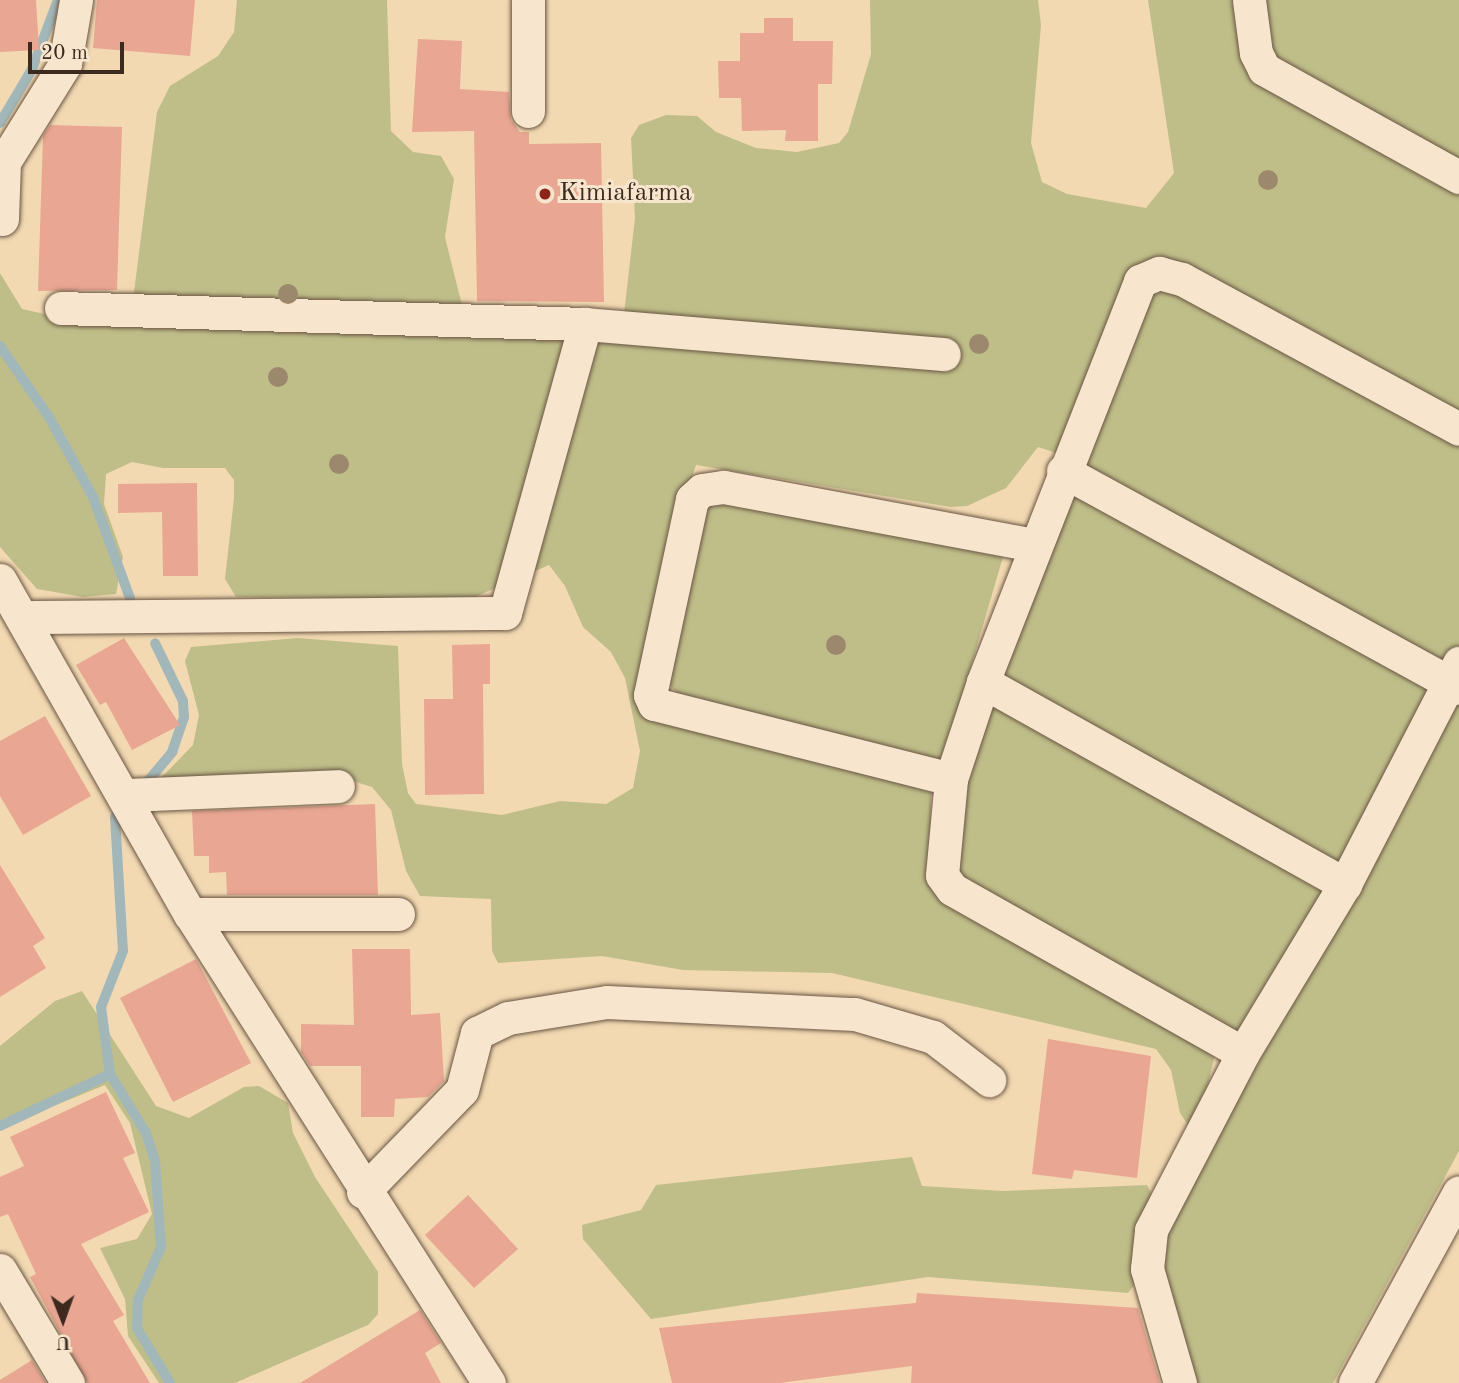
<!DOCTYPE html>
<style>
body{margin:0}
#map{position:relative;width:1459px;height:1383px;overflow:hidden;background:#f2d9b2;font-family:"Old Standard TT",serif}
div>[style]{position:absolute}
.green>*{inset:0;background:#bfbe89}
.stream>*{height:10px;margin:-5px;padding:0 5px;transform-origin:5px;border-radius:5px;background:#a2b7b9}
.building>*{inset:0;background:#e9a692}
.roads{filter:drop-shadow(0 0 2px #6a5644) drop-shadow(0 0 2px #6a5644)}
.minor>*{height:33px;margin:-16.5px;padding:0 16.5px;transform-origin:16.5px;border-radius:16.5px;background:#f7e6cd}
.trees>*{width:20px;height:20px;margin:-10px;border-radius:50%;background:#9c896d}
.dots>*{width:19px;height:19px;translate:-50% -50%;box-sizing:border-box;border:4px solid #f7e6cd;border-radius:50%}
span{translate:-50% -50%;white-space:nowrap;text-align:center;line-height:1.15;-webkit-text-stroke:6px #f7e6cd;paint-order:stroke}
.poi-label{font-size:26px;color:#3c2a1f}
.left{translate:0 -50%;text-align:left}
.north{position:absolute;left:28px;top:1285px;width:70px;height:70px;-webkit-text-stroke:5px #f7e6cd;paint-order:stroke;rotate:179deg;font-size:19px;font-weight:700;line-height:28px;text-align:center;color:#3c2a1f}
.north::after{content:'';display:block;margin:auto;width:24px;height:32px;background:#3c2a1f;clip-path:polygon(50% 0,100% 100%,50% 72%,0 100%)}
.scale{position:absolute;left:28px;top:42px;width:96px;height:32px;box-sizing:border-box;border:4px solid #3c2a1f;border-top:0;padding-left:9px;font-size:21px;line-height:24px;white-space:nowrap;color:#3c2a1f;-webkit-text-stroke:5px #f7e6cd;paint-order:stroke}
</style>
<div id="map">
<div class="green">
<div style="clip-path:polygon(237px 0,387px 0,391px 131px,413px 152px,441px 156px,454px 179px,445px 237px,465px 317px,492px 325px,551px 327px,583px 326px,624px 314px,635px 218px,631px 138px,639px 125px,666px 115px,697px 116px,716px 132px,756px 148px,797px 152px,839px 143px,848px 132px,871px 54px,870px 0,1038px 0,1041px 25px,1031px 143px,1042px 182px,1067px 194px,1146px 208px,1174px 173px,1148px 0,1459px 0,1459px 676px,1444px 667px,1335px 878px,1237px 1034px,958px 882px,951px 871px,963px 771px,1069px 480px,1081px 465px,1075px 459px,1038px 447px,1006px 488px,967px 506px,951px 507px,696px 465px,679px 516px,645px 660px,643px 703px,726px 736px,931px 792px,930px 879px,944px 898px,1216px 1049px,1204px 1102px,1188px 1125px,1180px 1113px,1171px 1070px,1156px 1049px,832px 973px,683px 970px,602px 956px,498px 963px,492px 951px,491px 899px,420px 896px,406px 871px,391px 810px,372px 787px,343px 778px,278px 774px,175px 790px,159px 780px,193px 745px,199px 715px,185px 661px,191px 647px,298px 638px,398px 646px,402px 764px,408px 793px,416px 804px,502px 815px,560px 801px,606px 804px,633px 788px,640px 751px,625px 678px,611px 652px,583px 627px,565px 586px,549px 565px,470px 599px,236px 597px,225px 579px,234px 498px,234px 480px,225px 468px,163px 468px,132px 462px,106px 474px,104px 504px,123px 557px,116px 594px,83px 597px,37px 589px,0 547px,0 273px,22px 309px,85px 323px,114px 321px,133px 300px,157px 112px,170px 86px,218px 56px,234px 32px)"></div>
<div style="clip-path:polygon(705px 499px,1003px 557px,942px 765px,687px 705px,663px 677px)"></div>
<div style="clip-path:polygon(1459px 684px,1459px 1151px,1333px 1383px,1191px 1383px,1157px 1267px,1161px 1233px)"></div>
<div style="clip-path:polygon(82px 991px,156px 1106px,189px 1118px,244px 1087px,259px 1086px,288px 1103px,293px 1133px,315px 1177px,378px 1272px,378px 1314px,368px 1325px,235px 1383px,159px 1383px,128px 1336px,125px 1299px,100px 1248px,137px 1239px,152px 1214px,130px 1123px,105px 1085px,0 1128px,0 1046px,55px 1001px)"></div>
<div style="clip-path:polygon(912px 1157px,922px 1186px,1003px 1191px,1147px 1185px,1154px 1198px,1135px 1284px,1128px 1293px,928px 1277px,651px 1319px,583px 1239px,582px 1225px,641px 1210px,656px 1185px)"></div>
</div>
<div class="stream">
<div style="left:0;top:123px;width:63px;rotate:-59.3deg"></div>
<div style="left:32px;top:69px;width:74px;rotate:-69.4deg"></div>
<div style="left:0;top:346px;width:86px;rotate:55.4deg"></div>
<div style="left:49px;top:417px;width:91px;rotate:61.2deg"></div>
<div style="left:93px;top:497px;width:108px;rotate:69.9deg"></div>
<div style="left:148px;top:781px;width:38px;rotate:-50deg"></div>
<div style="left:172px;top:752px;width:37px;rotate:-71deg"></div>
<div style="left:184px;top:717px;width:16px;rotate:-94deg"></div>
<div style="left:183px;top:701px;width:64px;rotate:-115.8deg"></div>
<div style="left:115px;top:817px;width:134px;rotate:86.6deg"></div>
<div style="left:123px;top:951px;width:60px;rotate:111.4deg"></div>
<div style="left:101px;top:1007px;width:68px;rotate:82.3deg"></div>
<div style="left:110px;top:1074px;width:69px;rotate:58.6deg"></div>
<div style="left:146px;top:1133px;width:29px;rotate:72deg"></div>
<div style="left:155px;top:1161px;width:86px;rotate:86deg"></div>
<div style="left:161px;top:1247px;width:58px;rotate:113.5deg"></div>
<div style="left:138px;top:1300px;width:28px;rotate:92deg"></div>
<div style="left:137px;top:1328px;width:64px;rotate:59deg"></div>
<div style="left:0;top:1126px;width:122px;rotate:-25.3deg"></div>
</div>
<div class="building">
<div style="clip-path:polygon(0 0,36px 0,39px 50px,0 52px)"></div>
<div style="clip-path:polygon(97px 0,195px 0,190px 56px,93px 48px)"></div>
<div style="clip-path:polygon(764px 18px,793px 18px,793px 41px,833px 41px,832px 84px,818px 84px,818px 141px,785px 141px,786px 130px,742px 131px,741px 98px,719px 98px,718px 61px,740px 61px,740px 33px,764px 33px)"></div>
<div style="clip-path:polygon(418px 39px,462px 41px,460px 89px,509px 92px,511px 120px,520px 132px,529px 132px,529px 144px,601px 143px,604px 302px,477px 301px,474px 131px,412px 132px)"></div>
<div style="clip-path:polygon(50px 125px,122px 127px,117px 290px,38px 291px,43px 136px)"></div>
<div style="clip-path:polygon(197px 483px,198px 576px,163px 576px,162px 512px,118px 513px,118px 484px)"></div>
<div style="clip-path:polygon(124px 638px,180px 725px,132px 750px,106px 702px,100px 705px,76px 665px)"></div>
<div style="clip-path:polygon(490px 644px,490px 684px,483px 684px,484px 794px,425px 795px,424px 699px,453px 699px,452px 645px)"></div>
<div style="clip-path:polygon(45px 716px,91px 796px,23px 835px,0 796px,0 741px)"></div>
<div style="clip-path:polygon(375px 804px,378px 895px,227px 895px,226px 872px,209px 873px,209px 856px,194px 856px,192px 811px)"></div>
<div style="clip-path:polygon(0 865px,45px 938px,33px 946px,46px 968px,0 997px)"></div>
<div style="clip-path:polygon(352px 949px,410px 949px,411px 1015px,440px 1013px,444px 1081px,428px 1097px,395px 1099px,394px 1117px,361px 1117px,361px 1066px,310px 1066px,301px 1052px,301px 1024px,354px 1025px)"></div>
<div style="clip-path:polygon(196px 959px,251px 1063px,173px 1102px,120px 998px)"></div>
<div style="clip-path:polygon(1048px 1039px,1151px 1056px,1137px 1178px,1074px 1170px,1072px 1179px,1032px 1174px)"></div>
<div style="clip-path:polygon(106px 1092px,135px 1153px,123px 1158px,149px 1212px,81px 1244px,124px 1315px,113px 1321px,150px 1383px,87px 1383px,30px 1277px,36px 1274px,8px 1214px,0 1217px,0 1177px,24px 1166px,10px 1137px)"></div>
<div style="clip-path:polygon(468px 1195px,518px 1249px,474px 1288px,425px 1235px)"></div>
<div style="clip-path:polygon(917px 1293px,1138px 1308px,1160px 1383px,911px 1383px,912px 1366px,779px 1383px,672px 1383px,659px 1328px,916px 1303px)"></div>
<div style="clip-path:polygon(420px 1310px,441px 1343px,425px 1353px,441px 1383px,300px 1383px)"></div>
<div style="clip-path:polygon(32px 1360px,46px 1383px,0 1383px,0 1380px)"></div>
</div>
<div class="roads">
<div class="minor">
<div style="left:528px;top:0;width:111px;rotate:90deg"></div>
<div style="left:1249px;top:0;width:53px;rotate:82.5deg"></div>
<div style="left:1256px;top:53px;width:18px;rotate:63deg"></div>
<div style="left:1264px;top:69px;width:223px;rotate:29deg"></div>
<div style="left:2px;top:219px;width:57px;rotate:-88deg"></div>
<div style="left:4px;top:162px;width:115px;rotate:-58.1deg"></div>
<div style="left:65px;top:64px;width:65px;rotate:-80.2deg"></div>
<div style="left:61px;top:308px;width:524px;rotate:1.75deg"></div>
<div style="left:585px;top:324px;width:360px;rotate:4.8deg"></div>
<div style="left:1063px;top:471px;width:452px;rotate:28.7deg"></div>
<div style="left:0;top:580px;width:384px;rotate:60.4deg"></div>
<div style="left:190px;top:914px;width:556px;rotate:57.48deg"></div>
<div style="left:26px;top:617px;width:479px;rotate:-0.5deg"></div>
<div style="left:505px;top:613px;width:300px;rotate:-74.5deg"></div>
<div style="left:983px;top:682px;width:415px;rotate:29.2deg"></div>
<div style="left:951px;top:779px;width:306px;rotate:-165.8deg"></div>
<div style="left:654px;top:704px;width:10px;rotate:-114deg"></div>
<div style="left:650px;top:695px;width:200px;rotate:-77.9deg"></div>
<div style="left:692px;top:499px;width:13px;rotate:-42deg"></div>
<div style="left:702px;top:490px;width:22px;rotate:-8deg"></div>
<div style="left:724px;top:487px;width:315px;rotate:10.6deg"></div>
<div style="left:126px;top:795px;width:212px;rotate:-2.4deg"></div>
<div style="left:190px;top:914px;width:208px"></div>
<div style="left:1243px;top:1053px;width:334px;rotate:-150.6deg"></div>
<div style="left:952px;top:889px;width:17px;rotate:-126deg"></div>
<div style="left:942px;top:875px;width:96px;rotate:-84.6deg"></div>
<div style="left:951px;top:779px;width:102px;rotate:-71.7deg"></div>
<div style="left:983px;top:682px;width:431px;rotate:-68.6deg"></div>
<div style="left:1140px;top:281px;width:21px;rotate:-23deg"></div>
<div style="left:1159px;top:273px;width:24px;rotate:15deg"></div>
<div style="left:1182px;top:279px;width:315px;rotate:28.4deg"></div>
<div style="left:363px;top:1192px;width:142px;rotate:-45.9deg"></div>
<div style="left:462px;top:1090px;width:59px;rotate:-75.3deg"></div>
<div style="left:477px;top:1033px;width:34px;rotate:-26deg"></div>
<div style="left:508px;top:1018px;width:100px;rotate:-9.2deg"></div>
<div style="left:607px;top:1002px;width:248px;rotate:2.8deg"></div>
<div style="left:855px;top:1014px;width:81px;rotate:16.4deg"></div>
<div style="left:933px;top:1037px;width:71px;rotate:37.5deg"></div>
<div style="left:0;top:1270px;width:132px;rotate:59deg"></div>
<div style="left:1180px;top:1383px;width:119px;rotate:-106.1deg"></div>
<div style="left:1147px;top:1269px;width:39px;rotate:-84deg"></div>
<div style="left:1151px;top:1230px;width:199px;rotate:-62.5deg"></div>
<div style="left:1243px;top:1053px;width:197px;rotate:-58.9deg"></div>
<div style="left:1345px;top:884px;width:249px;rotate:-62.7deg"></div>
<div style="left:1355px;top:1383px;width:217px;rotate:-61.4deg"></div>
</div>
</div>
<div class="trees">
<div style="left:1268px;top:180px"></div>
<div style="left:288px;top:294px"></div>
<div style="left:979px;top:344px"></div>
<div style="left:278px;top:377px"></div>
<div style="left:339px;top:464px"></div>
<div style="left:836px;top:645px"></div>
</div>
<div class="dots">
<div style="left:545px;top:194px;background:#8f2418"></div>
</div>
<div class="poi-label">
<span class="left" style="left:559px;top:194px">Kimiafarma</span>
</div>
<div class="north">U</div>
<div class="scale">20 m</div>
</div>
